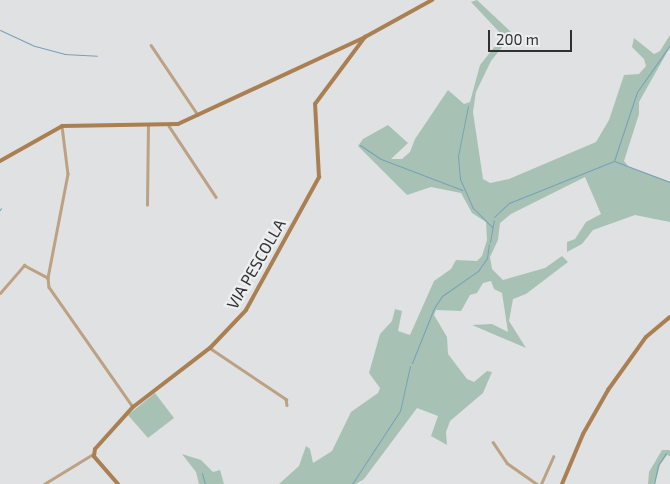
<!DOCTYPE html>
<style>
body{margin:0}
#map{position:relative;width:670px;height:484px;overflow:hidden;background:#e0e1e2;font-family:"Exo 2",sans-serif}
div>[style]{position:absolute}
.green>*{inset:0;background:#a7c2b4}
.stream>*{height:1px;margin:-0.5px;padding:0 0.5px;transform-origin:0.5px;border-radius:0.5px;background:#76a1b9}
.street>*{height:2.5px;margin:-1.25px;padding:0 1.25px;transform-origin:1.25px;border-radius:1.25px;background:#bda183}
.secondary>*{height:4px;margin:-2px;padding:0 2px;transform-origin:2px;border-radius:2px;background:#aa8053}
span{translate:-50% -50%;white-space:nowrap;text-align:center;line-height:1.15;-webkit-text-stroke:5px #edeeef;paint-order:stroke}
.street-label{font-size:16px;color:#303030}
.scale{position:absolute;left:488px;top:30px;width:84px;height:22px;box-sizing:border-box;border:2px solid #303030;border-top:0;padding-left:6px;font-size:15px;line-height:18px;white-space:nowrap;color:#303030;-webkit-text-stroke:4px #edeeef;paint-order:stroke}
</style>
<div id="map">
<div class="green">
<div style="clip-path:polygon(477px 0,511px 32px,513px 41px,507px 41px,491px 61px,476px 92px,473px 112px,483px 179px,490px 183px,509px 179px,596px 142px,609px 120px,624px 75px,639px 74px,646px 66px,644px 59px,632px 47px,634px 38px,654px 54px,660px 51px,670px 35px,670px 47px,639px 102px,639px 114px,624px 161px,629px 167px,670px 182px,670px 222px,635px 215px,593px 230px,582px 244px,567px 252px,567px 242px,575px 239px,586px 222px,601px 214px,585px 177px,511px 214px,500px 223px,498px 240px,490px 257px,492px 269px,503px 280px,545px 268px,562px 256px,568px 262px,526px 294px,513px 299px,509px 321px,526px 348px,472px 325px,492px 324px,508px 332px,502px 293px,494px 289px,491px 281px,483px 283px,477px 293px,470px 295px,461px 311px,436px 310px,434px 315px,447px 337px,448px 354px,467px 379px,474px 382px,487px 371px,492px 372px,483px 393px,450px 421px,446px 432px,447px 445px,431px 436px,438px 416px,417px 408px,364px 479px,356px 484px,279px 484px,299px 466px,306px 446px,310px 449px,313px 463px,332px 451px,351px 412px,378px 393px,380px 388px,369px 373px,380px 334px,392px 321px,395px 309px,402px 311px,398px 331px,410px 335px,434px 281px,451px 269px,456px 260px,477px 261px,482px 256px,487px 240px,486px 222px,472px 213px,461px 193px,431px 187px,407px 195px,358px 146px,363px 139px,388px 125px,408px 143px,391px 159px,402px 159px,410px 152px,415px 139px,448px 90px,464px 104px,470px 102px,480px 65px,503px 36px,471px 2px)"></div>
<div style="clip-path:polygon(155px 393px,174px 418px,148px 438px,128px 415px)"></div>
<div style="clip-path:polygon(662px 450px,670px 450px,670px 456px,667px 455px,660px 465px,655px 484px,648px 484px,649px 472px)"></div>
<div style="clip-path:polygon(182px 454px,201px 460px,213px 472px,220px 470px,224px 484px,199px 484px,196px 472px)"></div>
</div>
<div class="stream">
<div style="left:0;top:30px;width:38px;rotate:25deg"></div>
<div style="left:35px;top:46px;width:30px;rotate:15deg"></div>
<div style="left:64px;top:54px;width:33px;rotate:3deg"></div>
<div style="left:468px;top:106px;width:51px;rotate:101.3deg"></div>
<div style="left:458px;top:156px;width:23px;rotate:85deg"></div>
<div style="left:460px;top:179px;width:32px;rotate:66deg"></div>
<div style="left:473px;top:208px;width:27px;rotate:45deg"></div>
<div style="left:360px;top:145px;width:25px;rotate:34deg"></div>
<div style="left:381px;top:159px;width:87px;rotate:20.9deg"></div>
<div style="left:614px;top:161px;width:60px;rotate:20.6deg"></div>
<div style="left:0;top:210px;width:2px;rotate:-63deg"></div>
<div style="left:494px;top:217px;width:21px;rotate:-43deg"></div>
<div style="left:509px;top:203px;width:113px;rotate:-21.8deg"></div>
<div style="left:614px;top:161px;width:73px;rotate:-71.6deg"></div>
<div style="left:637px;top:92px;width:57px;rotate:-54.9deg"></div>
<div style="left:490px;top:242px;width:22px;rotate:-80deg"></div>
<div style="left:412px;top:363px;width:59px;rotate:-68.2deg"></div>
<div style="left:434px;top:308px;width:14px;rotate:-56deg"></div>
<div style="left:442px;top:296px;width:44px;rotate:-34.8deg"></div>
<div style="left:478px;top:271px;width:16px;rotate:-55deg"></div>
<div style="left:487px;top:258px;width:14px;rotate:-82deg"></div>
<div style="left:202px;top:473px;width:11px;rotate:75deg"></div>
<div style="left:352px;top:484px;width:87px;rotate:-56.7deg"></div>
<div style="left:400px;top:411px;width:46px;rotate:-77.5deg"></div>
<div style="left:654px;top:484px;width:19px;rotate:-78deg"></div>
<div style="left:658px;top:465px;width:14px;rotate:-56deg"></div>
</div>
<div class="street">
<div style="left:151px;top:45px;width:84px;rotate:56.1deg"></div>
<div style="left:62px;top:126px;width:48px;rotate:82.9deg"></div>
<div style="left:68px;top:174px;width:106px;rotate:100.9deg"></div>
<div style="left:48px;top:278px;width:9px;rotate:84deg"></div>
<div style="left:49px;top:287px;width:146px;rotate:55deg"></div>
<div style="left:169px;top:126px;width:85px;rotate:56.5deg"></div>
<div style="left:147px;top:205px;width:79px;rotate:-89.3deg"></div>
<div style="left:0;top:293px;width:37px;rotate:-49deg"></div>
<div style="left:24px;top:265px;width:27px;rotate:28deg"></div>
<div style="left:210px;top:348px;width:92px;rotate:33.9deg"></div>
<div style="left:286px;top:399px;width:6px;rotate:81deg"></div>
<div style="left:493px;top:442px;width:25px;rotate:56deg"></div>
<div style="left:507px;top:463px;width:37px;rotate:35deg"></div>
<div style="left:44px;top:484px;width:57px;rotate:-31.5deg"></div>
<div style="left:541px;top:484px;width:30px;rotate:-66deg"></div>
</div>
<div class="secondary">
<div style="left:0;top:161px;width:71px;rotate:-29.4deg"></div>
<div style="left:62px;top:126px;width:116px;rotate:-1deg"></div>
<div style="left:178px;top:124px;width:206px;rotate:-24.9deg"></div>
<div style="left:365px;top:37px;width:77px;rotate:-28.9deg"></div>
<div style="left:118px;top:484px;width:37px;rotate:-131deg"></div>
<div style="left:94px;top:456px;width:7px;rotate:-82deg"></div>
<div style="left:95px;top:449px;width:57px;rotate:-47.9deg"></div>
<div style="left:133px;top:407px;width:97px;rotate:-37.5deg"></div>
<div style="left:210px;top:348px;width:52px;rotate:-46.5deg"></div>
<div style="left:246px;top:310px;width:152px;rotate:-61.2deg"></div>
<div style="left:319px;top:177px;width:73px;rotate:-93.1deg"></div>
<div style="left:315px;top:104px;width:84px;rotate:-53.3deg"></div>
<div style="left:562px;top:484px;width:54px;rotate:-67.2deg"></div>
<div style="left:583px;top:434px;width:51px;rotate:-60.4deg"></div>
<div style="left:608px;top:390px;width:65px;rotate:-54.4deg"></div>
<div style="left:646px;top:337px;width:31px;rotate:-40deg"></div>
</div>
<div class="street-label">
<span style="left:256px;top:264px;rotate:-60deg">VIA PESCOLLA</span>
</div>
<div class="scale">200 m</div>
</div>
